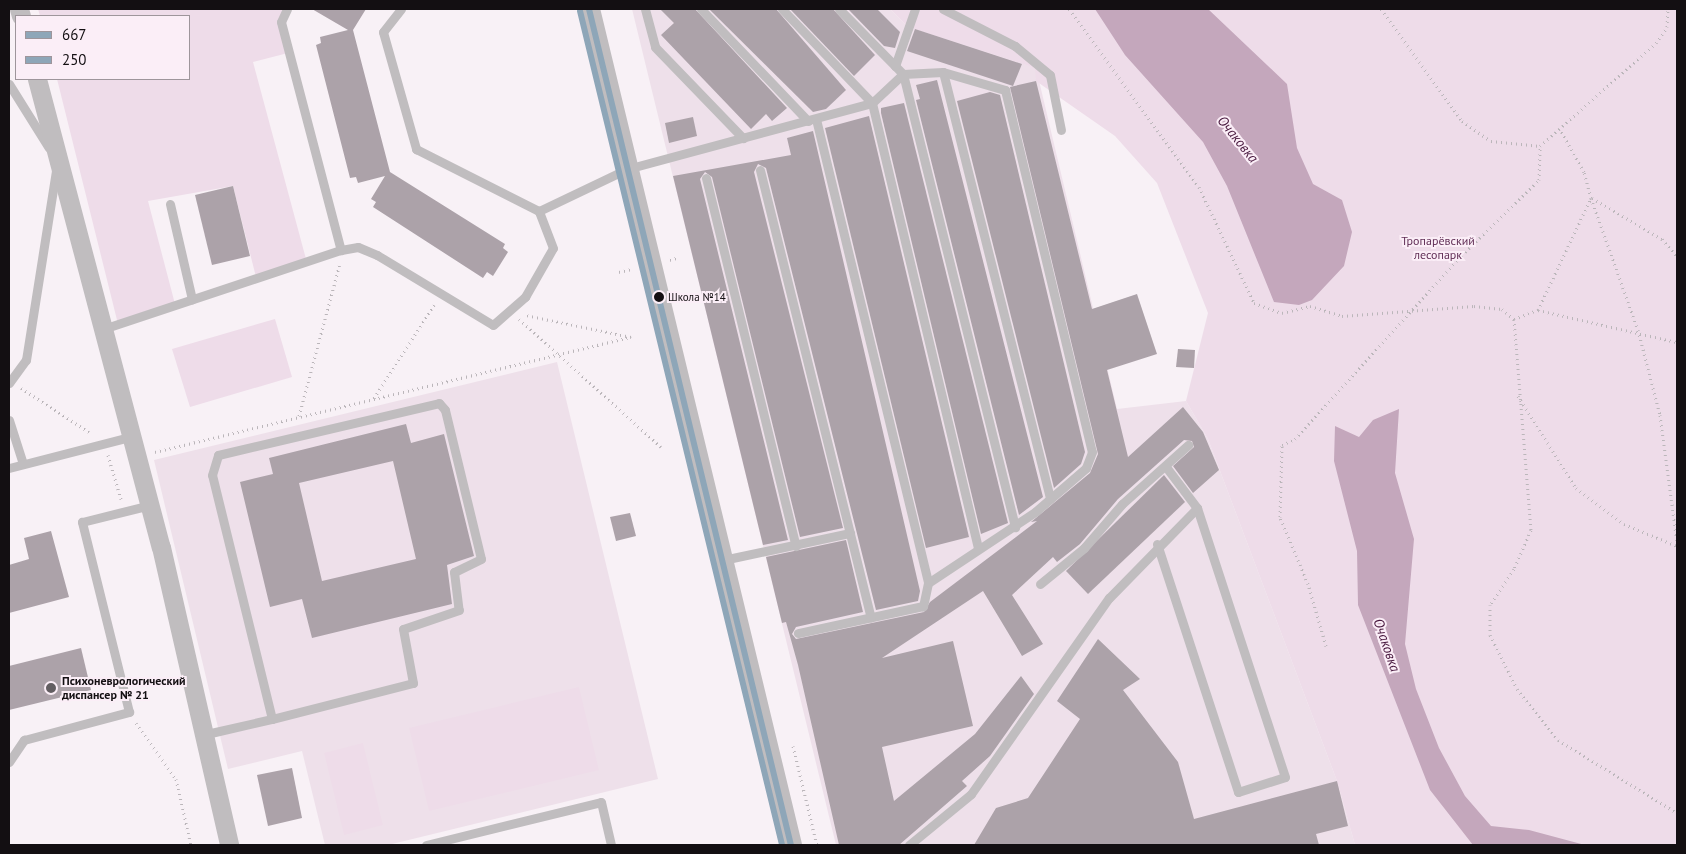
<!DOCTYPE html>
<meta charset="utf-8">
<style>
body{margin:0}
#map{position:relative;width:1686px;height:854px;overflow:hidden;background:#f8f1f6;font-family:"PT Sans",sans-serif}
div>[style]{position:absolute}
.built>*{inset:0;background:#eee0ea}
.green>*{inset:0;background:#eedce9}
.water>*{inset:0;background:#c4a7bc}
.building>*{inset:0;background:#aca2a9}
.path>*{height:3px;margin-top:-1.5px;transform-origin:0;background:repeating-linear-gradient(90deg,#bbb6ba 0 1px,transparent 0 5px)}
.service>*{height:9px;margin:-4.5px;padding:0 4.5px;transform-origin:4.5px;border-radius:4.5px;background:#c0bdbf}
.minor>*{height:19px;margin:-9.5px;padding:0 9.5px;transform-origin:9.5px;border-radius:9.5px;background:#c0bdbf}
.tertiary>*{height:22px;margin:-11px;padding:0 11px;transform-origin:11px;border-radius:11px;background:#c0bdbf}
.bus-1>*{height:6px;margin:-3px;padding:0 3px;transform-origin:3px;border-radius:3px;background:#8ea6b8}
.bus-2>*{height:6px;margin:-3px;padding:0 3px;transform-origin:3px;border-radius:3px;background:#8ea6b8}
.dots>*{width:14px;height:14px;translate:-50% -50%;box-sizing:border-box;border:2px solid #fbeef7;border-radius:50%}
span{translate:-50% -50%;white-space:nowrap;text-align:center;line-height:1.15;-webkit-text-stroke:4px #fbeef7;paint-order:stroke}
.bus-label{font-size:11px;color:#130f12}
.left{translate:0 -50%;text-align:left}
.park-label{font-size:12px;color:#623057}
.poi-label{font-size:12px;color:#130f12;font-weight:700}
.water-label{font-size:14px;color:#47173d;font-style:italic}
.frame{position:absolute;inset:0;border:10px solid #130f12;pointer-events:none}
.legend{position:absolute;left:15px;top:15px;width:175px;height:65px;box-sizing:border-box;background:#fbeef7;border:1px solid #9e959b;margin:0;padding:6px 9px;list-style:none;font-size:15px;color:#130f12}
.legend li{display:flex;align-items:center;gap:10px;height:25px}
.legend b{width:25px;border:1px solid #9e959b}
</style>
<div id="map">
<div class="built">
<div style="clip-path:polygon(632px 9px,890px 9px,908px 27px,1036px 68px,1117px 409px,1186px 401px,1208px 439px,1337px 781px,1355px 845px,836px 845px)"></div>
<div style="clip-path:polygon(557px 362px,658px 779px,388px 845px,325px 845px,302px 751px,228px 769px,154px 460px)"></div>
</div>
<div class="green">
<div style="clip-path:polygon(38px 9px,287px 9px,281px 22px,288px 53px,253px 62px,306px 259px,256px 277px,233px 186px,148px 201px,175px 304px,118px 324px,57px 79px,189px 79px,189px 16px,40px 16px)"></div>
<div style="clip-path:polygon(890px 9px,1677px 9px,1677px 845px,1355px 845px,1337px 781px,1208px 439px,1186px 401px,1208px 313px,1157px 183px,1115px 136px,1036px 81px,1035px 68px,908px 27px)"></div>
<div style="clip-path:polygon(275px 319px,292px 377px,190px 407px,172px 349px)"></div>
<div style="clip-path:polygon(579px 687px,599px 770px,429px 811px,409px 728px)"></div>
<div style="clip-path:polygon(363px 743px,383px 825px,344px 835px,324px 753px)"></div>
</div>
<div class="water">
<div style="clip-path:polygon(1095px 9px,1208px 9px,1287px 84px,1297px 148px,1313px 184px,1342px 200px,1352px 232px,1344px 266px,1312px 300px,1299px 305px,1274px 302px,1227px 186px,1203px 142px,1125px 55px)"></div>
<div style="clip-path:polygon(1399px 409px,1395px 473px,1414px 539px,1405px 644px,1416px 689px,1439px 748px,1465px 796px,1491px 826px,1529px 830px,1585px 845px,1473px 845px,1430px 790px,1358px 605px,1357px 551px,1334px 461px,1335px 426px,1359px 437px,1373px 420px)"></div>
</div>
<div class="building">
<div style="clip-path:polygon(312px 9px,366px 9px,353px 30px,390px 172px,505px 244px,503px 248px,508px 252px,493px 276px,487px 272px,483px 278px,373px 207px,376px 202px,371px 199px,385px 176px,358px 183px,356px 177px,350px 178px,316px 45px,321px 43px,320px 37px,348px 30px)"></div>
<div style="clip-path:polygon(660px 9px,695px 9px,787px 108px,772px 121px,766px 114px,751px 129px,661px 35px,674px 23px)"></div>
<div style="clip-path:polygon(709px 9px,776px 9px,846px 90px,826px 109px,813px 112px)"></div>
<div style="clip-path:polygon(790px 9px,833px 9px,875px 55px,854px 76px)"></div>
<div style="clip-path:polygon(848px 9px,877px 9px,900px 32px,895px 48px,884px 46px)"></div>
<div style="clip-path:polygon(915px 29px,1022px 64px,1013px 86px,907px 51px)"></div>
<div style="clip-path:polygon(937px 80px,1043px 497px,1019px 515px,916px 100px,920px 99px,916px 85px)"></div>
<div style="clip-path:polygon(1036px 81px,1092px 309px,1137px 294px,1157px 354px,1107px 370px,1128px 457px,1183px 407px,1203px 432px,1219px 470px,1193px 493px,1173px 466px,1194px 447px,1192px 441px,1184px 440px,1118px 499px,1080px 544px,1057px 562px,1053px 557px,1012px 595px,1043px 644px,1022px 656px,983px 591px,882px 658px,953px 641px,973px 726px,882px 747px,894px 801px,975px 734px,1021px 676px,1034px 694px,990px 756px,962px 781px,967px 786px,899px 845px,839px 845px,798px 665px,786px 622px,782px 623px,766px 557px,846px 540px,863px 612px,796px 627px,792px 634px,796px 639px,924px 612px,930px 602px,1037px 521px,1031px 522px,1090px 473px,1098px 454px,1010px 87px)"></div>
<div style="clip-path:polygon(990px 92px,1000px 95px,1085px 452px,1081px 464px,1054px 488px,957px 101px)"></div>
<div style="clip-path:polygon(904px 103px,1008px 523px,981px 534px,881px 113px,881px 108px)"></div>
<div style="clip-path:polygon(869px 116px,969px 537px,926px 548px,825px 128px)"></div>
<div style="clip-path:polygon(693px 117px,697px 136px,669px 143px,665px 123px)"></div>
<div style="clip-path:polygon(813px 131px,920px 591px,918px 601px,876px 610px,766px 168px,758px 164px,754px 172px,843px 528px,800px 537px,712px 177px,705px 172px,700px 179px,788px 540px,763px 545px,673px 176px,791px 155px,787px 138px)"></div>
<div style="clip-path:polygon(233px 186px,250px 256px,212px 265px,195px 195px)"></div>
<div style="clip-path:polygon(1178px 349px,1195px 350px,1194px 368px,1176px 367px)"></div>
<div style="clip-path:polygon(evenodd,406px 424px,411px 443px,444px 434px,474px 556px,447px 565px,452px 604px,312px 638px,302px 599px,270px 607px,240px 482px,273px 474px,269px 458px,406px 424px,393px 461px,416px 559px,322px 581px,299px 483px,393px 461px)"></div>
<div style="clip-path:polygon(1164px 475px,1185px 502px,1088px 594px,1066px 571px)"></div>
<div style="clip-path:polygon(630px 513px,636px 536px,616px 541px,610px 517px)"></div>
<div style="clip-path:polygon(51px 531px,69px 597px,9px 613px,9px 565px,29px 559px,24px 538px)"></div>
<div style="clip-path:polygon(1098px 639px,1140px 679px,1123px 690px,1178px 762px,1194px 819px,1337px 781px,1348px 826px,1316px 834px,1319px 845px,974px 845px,996px 808px,1028px 798px,1080px 719px,1057px 701px)"></div>
<div style="clip-path:polygon(81px 648px,91px 690px,9px 710px,9px 666px)"></div>
<div style="clip-path:polygon(292px 768px,302px 818px,268px 826px,257px 775px)"></div>
</div>
<div class="path">
<div style="left:1069px;top:9px;width:220px;rotate:53.9deg"></div>
<div style="left:1199px;top:187px;width:128px;rotate:64.6deg"></div>
<div style="left:1254px;top:303px;width:30px;rotate:20deg"></div>
<div style="left:1282px;top:313px;width:29px;rotate:-14deg"></div>
<div style="left:1310px;top:306px;width:34px;rotate:17deg"></div>
<div style="left:1342px;top:316px;width:132px;rotate:-4.3deg"></div>
<div style="left:1474px;top:306px;width:28px;rotate:6deg"></div>
<div style="left:1502px;top:309px;width:16px;rotate:40deg"></div>
<div style="left:1514px;top:319px;width:212px;rotate:85.4deg"></div>
<div style="left:1531px;top:530px;width:43px;rotate:113.6deg"></div>
<div style="left:1514px;top:569px;width:43px;rotate:123.7deg"></div>
<div style="left:1490px;top:605px;width:30px;rotate:90deg"></div>
<div style="left:1490px;top:635px;width:60px;rotate:63.4deg"></div>
<div style="left:1517px;top:689px;width:65px;rotate:51.2deg"></div>
<div style="left:1558px;top:740px;width:140px;rotate:31.5deg"></div>
<div style="left:1381px;top:9px;width:138px;rotate:54.1deg"></div>
<div style="left:1462px;top:121px;width:35px;rotate:35deg"></div>
<div style="left:1491px;top:141px;width:49px;rotate:5.8deg"></div>
<div style="left:1540px;top:146px;width:155px;rotate:-41.6deg"></div>
<div style="left:1656px;top:43px;width:19px;rotate:-55deg"></div>
<div style="left:1667px;top:27px;width:18px;rotate:-87deg"></div>
<div style="left:1591px;top:198px;width:140px;rotate:70.4deg"></div>
<div style="left:1638px;top:330px;width:88px;rotate:75.5deg"></div>
<div style="left:1660px;top:415px;width:129px;rotate:82.4deg"></div>
<div style="left:1592px;top:198px;width:81px;rotate:30.4deg"></div>
<div style="left:1662px;top:239px;width:23px;rotate:49deg"></div>
<div style="left:670px;top:260px;width:9px;rotate:-18deg"></div>
<div style="left:619px;top:272px;width:13px;rotate:-13deg"></div>
<div style="left:1538px;top:310px;width:124px;rotate:-64.7deg"></div>
<div style="left:1591px;top:198px;width:27px;rotate:-105deg"></div>
<div style="left:1584px;top:172px;width:49px;rotate:-119.2deg"></div>
<div style="left:519px;top:319px;width:191px;rotate:42deg"></div>
<div style="left:1514px;top:319px;width:26px;rotate:-21deg"></div>
<div style="left:1538px;top:310px;width:143px;rotate:13deg"></div>
<div style="left:21px;top:388px;width:81px;rotate:32.9deg"></div>
<div style="left:1518px;top:396px;width:109px;rotate:57.8deg"></div>
<div style="left:1576px;top:488px;width:60px;rotate:36.9deg"></div>
<div style="left:1624px;top:524px;width:57px;rotate:22.5deg"></div>
<div style="left:374px;top:398px;width:111px;rotate:-57.2deg"></div>
<div style="left:299px;top:416px;width:158px;rotate:-75deg"></div>
<div style="left:155px;top:452px;width:490px;rotate:-13.6deg"></div>
<div style="left:631px;top:337px;width:107px;rotate:-168.2deg"></div>
<div style="left:108px;top:455px;width:46px;rotate:73.5deg"></div>
<div style="left:1326px;top:646px;width:65px;rotate:-106.2deg"></div>
<div style="left:1308px;top:584px;width:73px;rotate:-112.7deg"></div>
<div style="left:1280px;top:517px;width:72px;rotate:-88.4deg"></div>
<div style="left:1282px;top:445px;width:14px;rotate:-25deg"></div>
<div style="left:1295px;top:439px;width:243px;rotate:-47.8deg"></div>
<div style="left:1458px;top:259px;width:113px;rotate:-44.3deg"></div>
<div style="left:1539px;top:180px;width:34px;rotate:-88deg"></div>
<div style="left:136px;top:723px;width:69px;rotate:54.5deg"></div>
<div style="left:176px;top:779px;width:68px;rotate:77.2deg"></div>
<div style="left:793px;top:746px;width:102px;rotate:76.4deg"></div>
</div>
<div class="service">
<div style="left:287px;top:9px;width:14px;rotate:115deg"></div>
<div style="left:281px;top:22px;width:236px;rotate:75.3deg"></div>
<div style="left:341px;top:250px;width:17px;rotate:-10deg"></div>
<div style="left:358px;top:247px;width:21px;rotate:23deg"></div>
<div style="left:377px;top:255px;width:135px;rotate:31.1deg"></div>
<div style="left:493px;top:325px;width:43px;rotate:-41.2deg"></div>
<div style="left:525px;top:297px;width:56px;rotate:-60.3deg"></div>
<div style="left:553px;top:248px;width:40px;rotate:-111deg"></div>
<div style="left:401px;top:9px;width:29px;rotate:128deg"></div>
<div style="left:383px;top:32px;width:122px;rotate:74.2deg"></div>
<div style="left:416px;top:149px;width:138px;rotate:26.8deg"></div>
<div style="left:539px;top:211px;width:98px;rotate:-25.5deg"></div>
<div style="left:627px;top:169px;width:254px;rotate:-15.1deg"></div>
<div style="left:872px;top:103px;width:42px;rotate:-43.1deg"></div>
<div style="left:903px;top:74px;width:40px;rotate:-2.9deg"></div>
<div style="left:943px;top:72px;width:65px;rotate:16.2deg"></div>
<div style="left:1005px;top:90px;width:372px;rotate:76.5deg"></div>
<div style="left:1092px;top:452px;width:17px;rotate:111deg"></div>
<div style="left:1086px;top:468px;width:67px;rotate:139.2deg"></div>
<div style="left:1035px;top:512px;width:128px;rotate:146.4deg"></div>
<div style="left:928px;top:583px;width:24px;rotate:102deg"></div>
<div style="left:923px;top:606px;width:128px;rotate:167.8deg"></div>
<div style="left:645px;top:9px;width:39px;rotate:75deg"></div>
<div style="left:655px;top:47px;width:127px;rotate:46deg"></div>
<div style="left:701px;top:9px;width:155px;rotate:46.3deg"></div>
<div style="left:782px;top:9px;width:130px;rotate:46.2deg"></div>
<div style="left:872px;top:103px;width:456px;rotate:76.6deg"></div>
<div style="left:839px;top:9px;width:91px;rotate:45.4deg"></div>
<div style="left:903px;top:74px;width:467px;rotate:76.1deg"></div>
<div style="left:943px;top:9px;width:81px;rotate:27.2deg"></div>
<div style="left:1015px;top:46px;width:45px;rotate:39.6deg"></div>
<div style="left:1050px;top:75px;width:56px;rotate:78.7deg"></div>
<div style="left:895px;top:66px;width:60px;rotate:-70.7deg"></div>
<div style="left:943px;top:72px;width:440px;rotate:75.9deg"></div>
<div style="left:9px;top:84px;width:75px;rotate:58deg"></div>
<div style="left:816px;top:119px;width:477px;rotate:76.4deg"></div>
<div style="left:760px;top:170px;width:461px;rotate:76.1deg"></div>
<div style="left:706px;top:178px;width:379px;rotate:76.3deg"></div>
<div style="left:170px;top:204px;width:98px;rotate:77deg"></div>
<div style="left:103px;top:329px;width:251px;rotate:-18.4deg"></div>
<div style="left:9px;top:383px;width:29px;rotate:-54deg"></div>
<div style="left:26px;top:360px;width:191px;rotate:-81deg"></div>
<div style="left:9px;top:420px;width:46px;rotate:72.3deg"></div>
<div style="left:9px;top:468px;width:125px;rotate:-14.4deg"></div>
<div style="left:1157px;top:544px;width:261px;rotate:71.9deg"></div>
<div style="left:1238px;top:792px;width:49px;rotate:-17.7deg"></div>
<div style="left:1285px;top:777px;width:283px;rotate:-108.1deg"></div>
<div style="left:723px;top:560px;width:130px;rotate:-12deg"></div>
<div style="left:1040px;top:584px;width:57px;rotate:-39.3deg"></div>
<div style="left:1084px;top:548px;width:58px;rotate:-49.2deg"></div>
<div style="left:1122px;top:504px;width:89px;rotate:-41.8deg"></div>
<div style="left:202px;top:735px;width:72px;rotate:-12.9deg"></div>
<div style="left:272px;top:719px;width:251px;rotate:-103.8deg"></div>
<div style="left:212px;top:475px;width:21px;rotate:-73deg"></div>
<div style="left:218px;top:455px;width:227px;rotate:-13.2deg"></div>
<div style="left:439px;top:403px;width:9px;rotate:49deg"></div>
<div style="left:445px;top:410px;width:153px;rotate:76.4deg"></div>
<div style="left:481px;top:559px;width:30px;rotate:154deg"></div>
<div style="left:454px;top:572px;width:38px;rotate:83deg"></div>
<div style="left:459px;top:610px;width:59px;rotate:161.3deg"></div>
<div style="left:403px;top:629px;width:55px;rotate:79.5deg"></div>
<div style="left:413px;top:683px;width:146px;rotate:165.7deg"></div>
<div style="left:9px;top:762px;width:27px;rotate:-56deg"></div>
<div style="left:24px;top:740px;width:109px;rotate:-14.9deg"></div>
<div style="left:129px;top:712px;width:196px;rotate:-103.9deg"></div>
<div style="left:82px;top:522px;width:70px;rotate:-14deg"></div>
<div style="left:426px;top:845px;width:180px;rotate:-13.8deg"></div>
<div style="left:601px;top:802px;width:44px;rotate:76.9deg"></div>
<div style="left:909px;top:845px;width:80px;rotate:-39.4deg"></div>
<div style="left:971px;top:794px;width:240px;rotate:-54.9deg"></div>
<div style="left:1109px;top:598px;width:126px;rotate:-45.6deg"></div>
<div style="left:1197px;top:508px;width:51px;rotate:-127.1deg"></div>
</div>
<div class="minor">
<div style="left:19px;top:9px;width:7px;rotate:74deg"></div>
<div style="left:37px;top:79px;width:484px;rotate:75.2deg"></div>
<div style="left:161px;top:547px;width:306px;rotate:77.1deg"></div>
</div>
<div class="tertiary">
<div style="left:589px;top:9px;width:860px;rotate:76.42deg"></div>
</div>
<div class="bus-1">
<div style="left:589px;top:9px;width:860px;rotate:76.42deg"></div>
</div>
<div class="bus-2">
<div style="left:580px;top:11px;width:858px;rotate:76.38deg"></div>
</div>
<div class="dots">
<div style="left:659px;top:297px;background:#130f12"></div>
<div style="left:51px;top:688px;background:#635e62"></div>
</div>
<div class="bus-label">
<span class="left" style="left:668px;top:297px">Школа №14</span>
</div>
<div class="park-label">
<span style="left:1438px;top:248px">Тропарёвский<br>лесопарк</span>
</div>
<div class="poi-label">
<span class="left" style="left:62px;top:688px">Психоневрологический<br>диспансер № 21</span>
</div>
<div class="water-label">
<span style="left:1238px;top:139px;rotate:51deg">Очаковка</span>
<span style="left:1387px;top:645px;rotate:71deg">Очаковка</span>
</div>
<div class="frame"></div>
<ul class="legend">
<li><b style="height:6px;background:#8ea6b8"></b>667</li>
<li><b style="height:6px;background:#8ea6b8"></b>250</li>
</ul>
</div>
